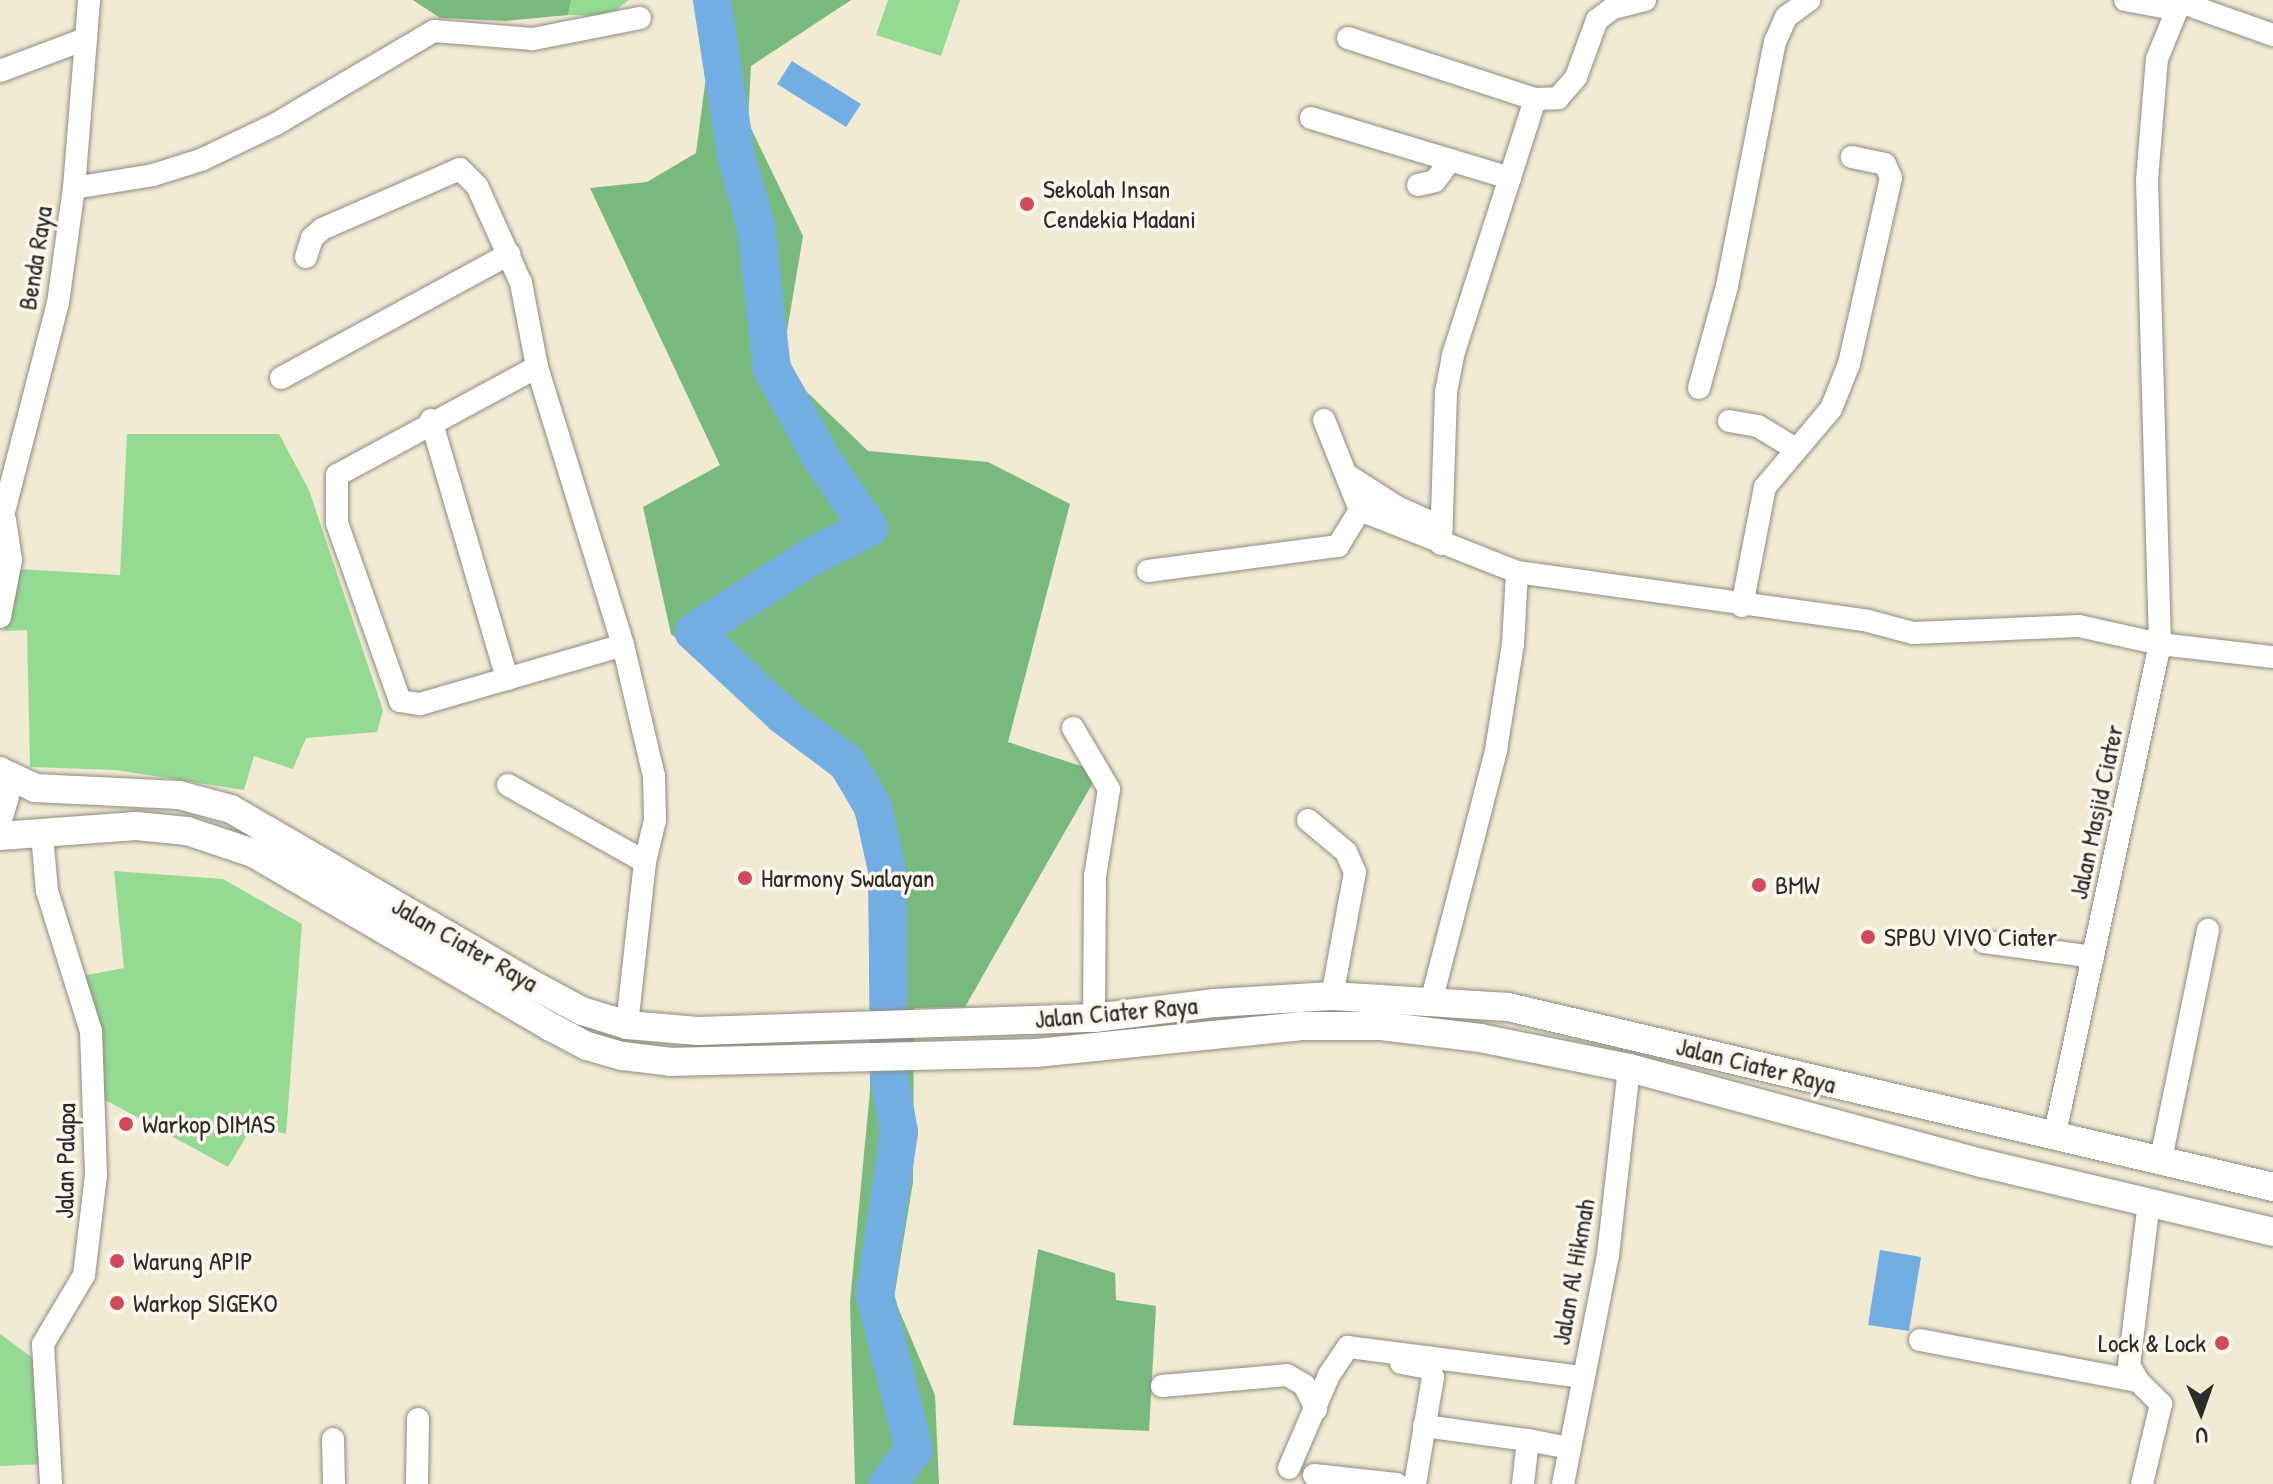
<!DOCTYPE html>
<style>
body{margin:0}
#map{position:relative;width:2273px;height:1484px;overflow:hidden;background:#f2ebd4;font-family:"Patrick Hand",sans-serif}
div>[style]{position:absolute}
.green>*{inset:0;background:#95da93}
.forest>*{inset:0;background:#78ba7d}
.water>*{inset:0;background:#72aee3}
.river>*{height:38px;margin:-19px;padding:0 19px;transform-origin:19px;border-radius:19px;background:#72aee3}
.roads{filter:drop-shadow(0 0 2px #8e8b80) drop-shadow(0 0 2px #8e8b80)}
.minor>*{height:22px;margin:-11px;padding:0 11px;transform-origin:11px;border-radius:11px;background:#fff}
.major>*{height:28px;margin:-14px;padding:0 14px;transform-origin:14px;border-radius:14px;background:#fff}
.dots>*{width:22px;height:22px;translate:-50% -50%;box-sizing:border-box;border:4px solid #fbf7ec;border-radius:50%}
span{translate:-50% -50%;white-space:nowrap;text-align:center;line-height:1.15;-webkit-text-stroke:7px #fbf7ec;paint-order:stroke}
.poi-label{font-size:26px;color:#2b2b2b}
.left{translate:0 -50%;text-align:left}
.right{translate:-100% -50%;text-align:right}
.street-label{font-size:26px;color:#2b2b2b}
.north{position:absolute;left:2161px;top:1372px;width:80px;height:80px;-webkit-text-stroke:6px #fbf7ec;paint-order:stroke;rotate:178deg;font-size:22px;font-weight:700;line-height:32px;text-align:center;color:#2b2b2b}
.north::after{content:'';display:block;margin:auto;width:28px;height:36px;background:#2b2b2b;clip-path:polygon(50% 0,100% 100%,50% 72%,0 100%)}
</style>
<div id="map">
<div class="green">
<div style="clip-path:polygon(571px 0,629px 0,608px 16px,568px 15px)"></div>
<div style="clip-path:polygon(888px 0,960px 0,941px 56px,876px 35px)"></div>
<div style="clip-path:polygon(127px 434px,279px 434px,309px 490px,383px 710px,377px 732px,306px 738px,293px 769px,254px 756px,244px 790px,116px 770px,30px 767px,27px 630px,4px 631px,17px 569px,120px 575px)"></div>
<div style="clip-path:polygon(114px 871px,223px 879px,302px 924px,286px 1134px,253px 1125px,228px 1167px,100px 1097px,82px 976px,124px 968px)"></div>
<div style="clip-path:polygon(0 1334px,45px 1367px,44px 1464px,0 1466px)"></div>
</div>
<div class="forest">
<div style="clip-path:polygon(413px 0,571px 0,568px 15px,506px 21px,440px 18px)"></div>
<div style="clip-path:polygon(716px 0,851px 0,751px 66px,748px 122px,803px 236px,781px 367px,868px 451px,988px 462px,1070px 504px,1008px 742px,1099px 772px,965px 1007px,914px 1008px,913px 1182px,894px 1298px,935px 1395px,939px 1484px,855px 1484px,850px 1302px,870px 1091px,869px 854px,847px 792px,813px 750px,671px 634px,643px 507px,720px 465px,590px 188px,647px 182px,696px 153px)"></div>
<div style="clip-path:polygon(1038px 1249px,1115px 1273px,1116px 1300px,1156px 1306px,1149px 1431px,1013px 1425px)"></div>
</div>
<div class="water">
<div style="clip-path:polygon(792px 61px,861px 104px,846px 127px,777px 84px)"></div>
<div style="clip-path:polygon(1880px 1250px,1921px 1257px,1909px 1331px,1868px 1325px)"></div>
</div>
<div class="river">
<div style="left:712px;top:0;width:157px;rotate:81.2deg"></div>
<div style="left:736px;top:155px;width:75px;rotate:74.5deg"></div>
<div style="left:756px;top:227px;width:143px;rotate:83.6deg"></div>
<div style="left:772px;top:369px;width:103px;rotate:60.9deg"></div>
<div style="left:822px;top:459px;width:83px;rotate:55.7deg"></div>
<div style="left:869px;top:528px;width:61px;rotate:153.9deg"></div>
<div style="left:814px;top:555px;width:143px;rotate:147.3deg"></div>
<div style="left:694px;top:632px;width:123px;rotate:43deg"></div>
<div style="left:784px;top:716px;width:79px;rotate:36.7deg"></div>
<div style="left:847px;top:763px;width:51px;rotate:59.4deg"></div>
<div style="left:873px;top:807px;width:65px;rotate:77.5deg"></div>
<div style="left:887px;top:870px;width:206px;rotate:89.4deg"></div>
<div style="left:889px;top:1076px;width:57px;rotate:79.9deg"></div>
<div style="left:899px;top:1132px;width:165px;rotate:98.4deg"></div>
<div style="left:875px;top:1295px;width:159px;rotate:75.8deg"></div>
<div style="left:914px;top:1449px;width:44px;rotate:126.6deg"></div>
</div>
<div class="roads">
<div class="minor">
<div style="left:2125px;top:0;width:49px;rotate:10.6deg"></div>
<div style="left:2180px;top:2px;width:99px;rotate:19.5deg"></div>
<div style="left:1348px;top:38px;width:197px;rotate:18.1deg"></div>
<div style="left:1535px;top:99px;width:23px;rotate:-2deg"></div>
<div style="left:1558px;top:98px;width:28px;rotate:-49deg"></div>
<div style="left:1576px;top:77px;width:61px;rotate:-69.8deg"></div>
<div style="left:1597px;top:20px;width:20px;rotate:-37deg"></div>
<div style="left:1613px;top:8px;width:33px;rotate:-14deg"></div>
<div style="left:0;top:71px;width:91px;rotate:-20.6deg"></div>
<div style="left:1311px;top:118px;width:208px;rotate:16.8deg"></div>
<div style="left:1418px;top:185px;width:17px;rotate:-13deg"></div>
<div style="left:1435px;top:181px;width:26px;rotate:-53deg"></div>
<div style="left:74px;top:188px;width:80px;rotate:-9.3deg"></div>
<div style="left:153px;top:175px;width:50px;rotate:-17.4deg"></div>
<div style="left:201px;top:160px;width:83px;rotate:-25.6deg"></div>
<div style="left:276px;top:124px;width:183px;rotate:-30.5deg"></div>
<div style="left:434px;top:31px;width:99px;rotate:4.6deg"></div>
<div style="left:533px;top:39px;width:109px;rotate:-11.1deg"></div>
<div style="left:306px;top:257px;width:20px;rotate:-72deg"></div>
<div style="left:312px;top:238px;width:13px;rotate:-42deg"></div>
<div style="left:322px;top:229px;width:150px;rotate:-23.5deg"></div>
<div style="left:460px;top:169px;width:24px;rotate:45deg"></div>
<div style="left:477px;top:186px;width:107px;rotate:65.6deg"></div>
<div style="left:521px;top:283px;width:86px;rotate:79.2deg"></div>
<div style="left:537px;top:367px;width:291px;rotate:72.8deg"></div>
<div style="left:623px;top:645px;width:135px;rotate:76.7deg"></div>
<div style="left:654px;top:776px;width:44px;rotate:88.7deg"></div>
<div style="left:655px;top:820px;width:43px;rotate:103.4deg"></div>
<div style="left:645px;top:862px;width:164px;rotate:96.3deg"></div>
<div style="left:537px;top:367px;width:227px;rotate:151.6deg"></div>
<div style="left:337px;top:475px;width:48px;rotate:90deg"></div>
<div style="left:337px;top:523px;width:189px;rotate:70.5deg"></div>
<div style="left:400px;top:701px;width:20px;rotate:9deg"></div>
<div style="left:420px;top:704px;width:211px;rotate:-16.2deg"></div>
<div style="left:281px;top:378px;width:260px;rotate:-28.5deg"></div>
<div style="left:1699px;top:388px;width:106px;rotate:-74.6deg"></div>
<div style="left:1727px;top:286px;width:249px;rotate:-78.9deg"></div>
<div style="left:1775px;top:42px;width:27px;rotate:-66deg"></div>
<div style="left:1786px;top:17px;width:29px;rotate:-36deg"></div>
<div style="left:431px;top:420px;width:270px;rotate:73.6deg"></div>
<div style="left:1324px;top:420px;width:97px;rotate:68.2deg"></div>
<div style="left:1360px;top:510px;width:169px;rotate:21.5deg"></div>
<div style="left:1517px;top:572px;width:354px;rotate:7.9deg"></div>
<div style="left:1868px;top:621px;width:47px;rotate:14.9deg"></div>
<div style="left:1913px;top:633px;width:166px;rotate:-2.4deg"></div>
<div style="left:2079px;top:626px;width:83px;rotate:12.5deg"></div>
<div style="left:2160px;top:644px;width:114px;rotate:6.6deg"></div>
<div style="left:1729px;top:421px;width:29px;rotate:10deg"></div>
<div style="left:1758px;top:426px;width:42px;rotate:31.4deg"></div>
<div style="left:1347px;top:475px;width:59px;rotate:32.6deg"></div>
<div style="left:1397px;top:507px;width:49px;rotate:24deg"></div>
<div style="left:0;top:527px;width:231px;rotate:-75.5deg"></div>
<div style="left:58px;top:303px;width:116px;rotate:-82.1deg"></div>
<div style="left:74px;top:188px;width:189px;rotate:-85.4deg"></div>
<div style="left:1441px;top:544px;width:152px;rotate:-88.1deg"></div>
<div style="left:1446px;top:392px;width:38px;rotate:-79deg"></div>
<div style="left:1453px;top:355px;width:269px;rotate:-72.2deg"></div>
<div style="left:1148px;top:571px;width:192px;rotate:-7.5deg"></div>
<div style="left:1338px;top:546px;width:42px;rotate:-58.6deg"></div>
<div style="left:1742px;top:606px;width:121px;rotate:-79.1deg"></div>
<div style="left:1765px;top:487px;width:102px;rotate:-49.8deg"></div>
<div style="left:1831px;top:409px;width:48px;rotate:-68.2deg"></div>
<div style="left:1849px;top:364px;width:191px;rotate:-77.3deg"></div>
<div style="left:1891px;top:178px;width:15px;rotate:-113deg"></div>
<div style="left:1885px;top:164px;width:34px;rotate:-168deg"></div>
<div style="left:0;top:617px;width:58px;rotate:-79.1deg"></div>
<div style="left:11px;top:560px;width:40px;rotate:-98.5deg"></div>
<div style="left:1073px;top:728px;width:71px;rotate:59.5deg"></div>
<div style="left:1109px;top:789px;width:88px;rotate:99.1deg"></div>
<div style="left:1095px;top:876px;width:142px;rotate:90.4deg"></div>
<div style="left:508px;top:785px;width:157px;rotate:29.3deg"></div>
<div style="left:1308px;top:820px;width:50px;rotate:40.1deg"></div>
<div style="left:1346px;top:852px;width:22px;rotate:66deg"></div>
<div style="left:1355px;top:872px;width:126px;rotate:100.5deg"></div>
<div style="left:42px;top:834px;width:57px;rotate:85deg"></div>
<div style="left:47px;top:891px;width:147px;rotate:72.6deg"></div>
<div style="left:91px;top:1031px;width:144px;rotate:88deg"></div>
<div style="left:96px;top:1175px;width:101px;rotate:96.8deg"></div>
<div style="left:84px;top:1275px;width:80px;rotate:120.7deg"></div>
<div style="left:43px;top:1344px;width:140px;rotate:86.7deg"></div>
<div style="left:1984px;top:942px;width:110px;rotate:7.8deg"></div>
<div style="left:1431px;top:1002px;width:260px;rotate:-75.5deg"></div>
<div style="left:1496px;top:750px;width:107px;rotate:-80.9deg"></div>
<div style="left:1513px;top:644px;width:72px;rotate:-86.8deg"></div>
<div style="left:2055px;top:1133px;width:500px;rotate:-77.88deg"></div>
<div style="left:2160px;top:644px;width:464px;rotate:-91.6deg"></div>
<div style="left:2147px;top:180px;width:121px;rotate:-85.3deg"></div>
<div style="left:2157px;top:59px;width:64px;rotate:-67.9deg"></div>
<div style="left:2161px;top:1159px;width:234px;rotate:-78.4deg"></div>
<div style="left:1920px;top:1340px;width:222px;rotate:10.7deg"></div>
<div style="left:2138px;top:1381px;width:33px;rotate:45deg"></div>
<div style="left:2161px;top:1404px;width:82px;rotate:103.4deg"></div>
<div style="left:1401px;top:1363px;width:28px;rotate:10deg"></div>
<div style="left:1429px;top:1368px;width:10px;rotate:66deg"></div>
<div style="left:1433px;top:1377px;width:109px;rotate:99.5deg"></div>
<div style="left:2138px;top:1381px;width:18px;rotate:-119deg"></div>
<div style="left:2129px;top:1365px;width:164px;rotate:-83deg"></div>
<div style="left:1162px;top:1386px;width:125px;rotate:-5deg"></div>
<div style="left:1287px;top:1375px;width:20px;rotate:30deg"></div>
<div style="left:1304px;top:1385px;width:27px;rotate:63deg"></div>
<div style="left:1424px;top:1426px;width:105px;rotate:7.7deg"></div>
<div style="left:333px;top:1439px;width:45px;rotate:88.7deg"></div>
<div style="left:1289px;top:1468px;width:101px;rotate:-66.7deg"></div>
<div style="left:1329px;top:1375px;width:34px;rotate:-56deg"></div>
<div style="left:1348px;top:1347px;width:236px;rotate:7.3deg"></div>
<div style="left:1314px;top:1475px;width:83px;rotate:6.2deg"></div>
<div style="left:417px;top:1484px;width:65px;rotate:-89.1deg"></div>
<div style="left:1523px;top:1484px;width:44px;rotate:-83.5deg"></div>
<div style="left:1528px;top:1440px;width:42px;rotate:11deg"></div>
<div style="left:1563px;top:1484px;width:233px;rotate:-78.9deg"></div>
<div style="left:1608px;top:1255px;width:188px;rotate:-83.6deg"></div>
</div>
<div class="major">
<div style="left:0;top:771px;width:25px;rotate:79deg"></div>
<div style="left:5px;top:796px;width:19px;rotate:106deg"></div>
<div style="left:1px;top:772px;width:38px;rotate:25deg"></div>
<div style="left:35px;top:788px;width:144px;rotate:2.8deg"></div>
<div style="left:179px;top:795px;width:54px;rotate:15.1deg"></div>
<div style="left:231px;top:809px;width:341px;rotate:30.2deg"></div>
<div style="left:526px;top:981px;width:64px;rotate:28.2deg"></div>
<div style="left:582px;top:1011px;width:47px;rotate:17.3deg"></div>
<div style="left:627px;top:1025px;width:71px;rotate:4.8deg"></div>
<div style="left:698px;top:1031px;width:396px;rotate:-1.9deg"></div>
<div style="left:1094px;top:1018px;width:122px;rotate:-7.1deg"></div>
<div style="left:1215px;top:1003px;width:117px;rotate:-3.4deg"></div>
<div style="left:1332px;top:996px;width:176px;rotate:3.6deg"></div>
<div style="left:1508px;top:1007px;width:786px;rotate:13.24deg"></div>
<div style="left:0;top:836px;width:136px;rotate:-4.2deg"></div>
<div style="left:136px;top:826px;width:51px;rotate:5.6deg"></div>
<div style="left:187px;top:831px;width:70px;rotate:18.4deg"></div>
<div style="left:253px;top:853px;width:343px;rotate:30.3deg"></div>
<div style="left:549px;top:1026px;width:43px;rotate:27.8deg"></div>
<div style="left:587px;top:1046px;width:37px;rotate:16deg"></div>
<div style="left:623px;top:1056px;width:48px;rotate:7.1deg"></div>
<div style="left:671px;top:1062px;width:365px;rotate:-1.4deg"></div>
<div style="left:1036px;top:1053px;width:265px;rotate:-5.8deg"></div>
<div style="left:1300px;top:1026px;width:81px"></div>
<div style="left:1381px;top:1026px;width:100px;rotate:6.9deg"></div>
<div style="left:1480px;top:1038px;width:152px;rotate:11.4deg"></div>
<div style="left:1629px;top:1068px;width:366px;rotate:15.1deg"></div>
<div style="left:1982px;top:1163px;width:299px;rotate:13.3deg"></div>
</div>
</div>
<div class="dots">
<div style="left:1027px;top:204px;background:#d1495b"></div>
<div style="left:745px;top:878px;background:#d1495b"></div>
<div style="left:1759px;top:885px;background:#d1495b"></div>
<div style="left:1868px;top:937px;background:#d1495b"></div>
<div style="left:126px;top:1124px;background:#d1495b"></div>
<div style="left:117px;top:1261px;background:#d1495b"></div>
<div style="left:117px;top:1303px;background:#d1495b"></div>
<div style="left:2222px;top:1343px;background:#d1495b"></div>
</div>
<div class="poi-label">
<span class="left" style="left:1043px;top:204px">Sekolah Insan<br>Cendekia Madani</span>
<span class="left" style="left:761px;top:878px">Harmony Swalayan</span>
<span class="left" style="left:1775px;top:885px">BMW</span>
<span class="left" style="left:1884px;top:937px">SPBU VIVO Ciater</span>
<span class="left" style="left:142px;top:1124px">Warkop DIMAS</span>
<span class="left" style="left:133px;top:1261px">Warung APIP</span>
<span class="left" style="left:133px;top:1303px">Warkop SIGEKO</span>
<span class="right" style="left:2206px;top:1343px">Lock &amp; Lock</span>
</div>
<div class="street-label">
<span style="left:35px;top:258px;rotate:-81deg">Benda Raya</span>
<span style="left:2096px;top:812px;rotate:-78deg">Jalan Masjid Ciater</span>
<span style="left:465px;top:944px;rotate:30deg">Jalan Ciater Raya</span>
<span style="left:1116px;top:1012px;rotate:-5deg">Jalan Ciater Raya</span>
<span style="left:1756px;top:1065px;rotate:14deg">Jalan Ciater Raya</span>
<span style="left:65px;top:1161px;rotate:-89deg">Jalan Palapa</span>
<span style="left:1573px;top:1272px;rotate:-80deg">Jalan Al Hikmah</span>
</div>
<div class="north">U</div>
</div>
